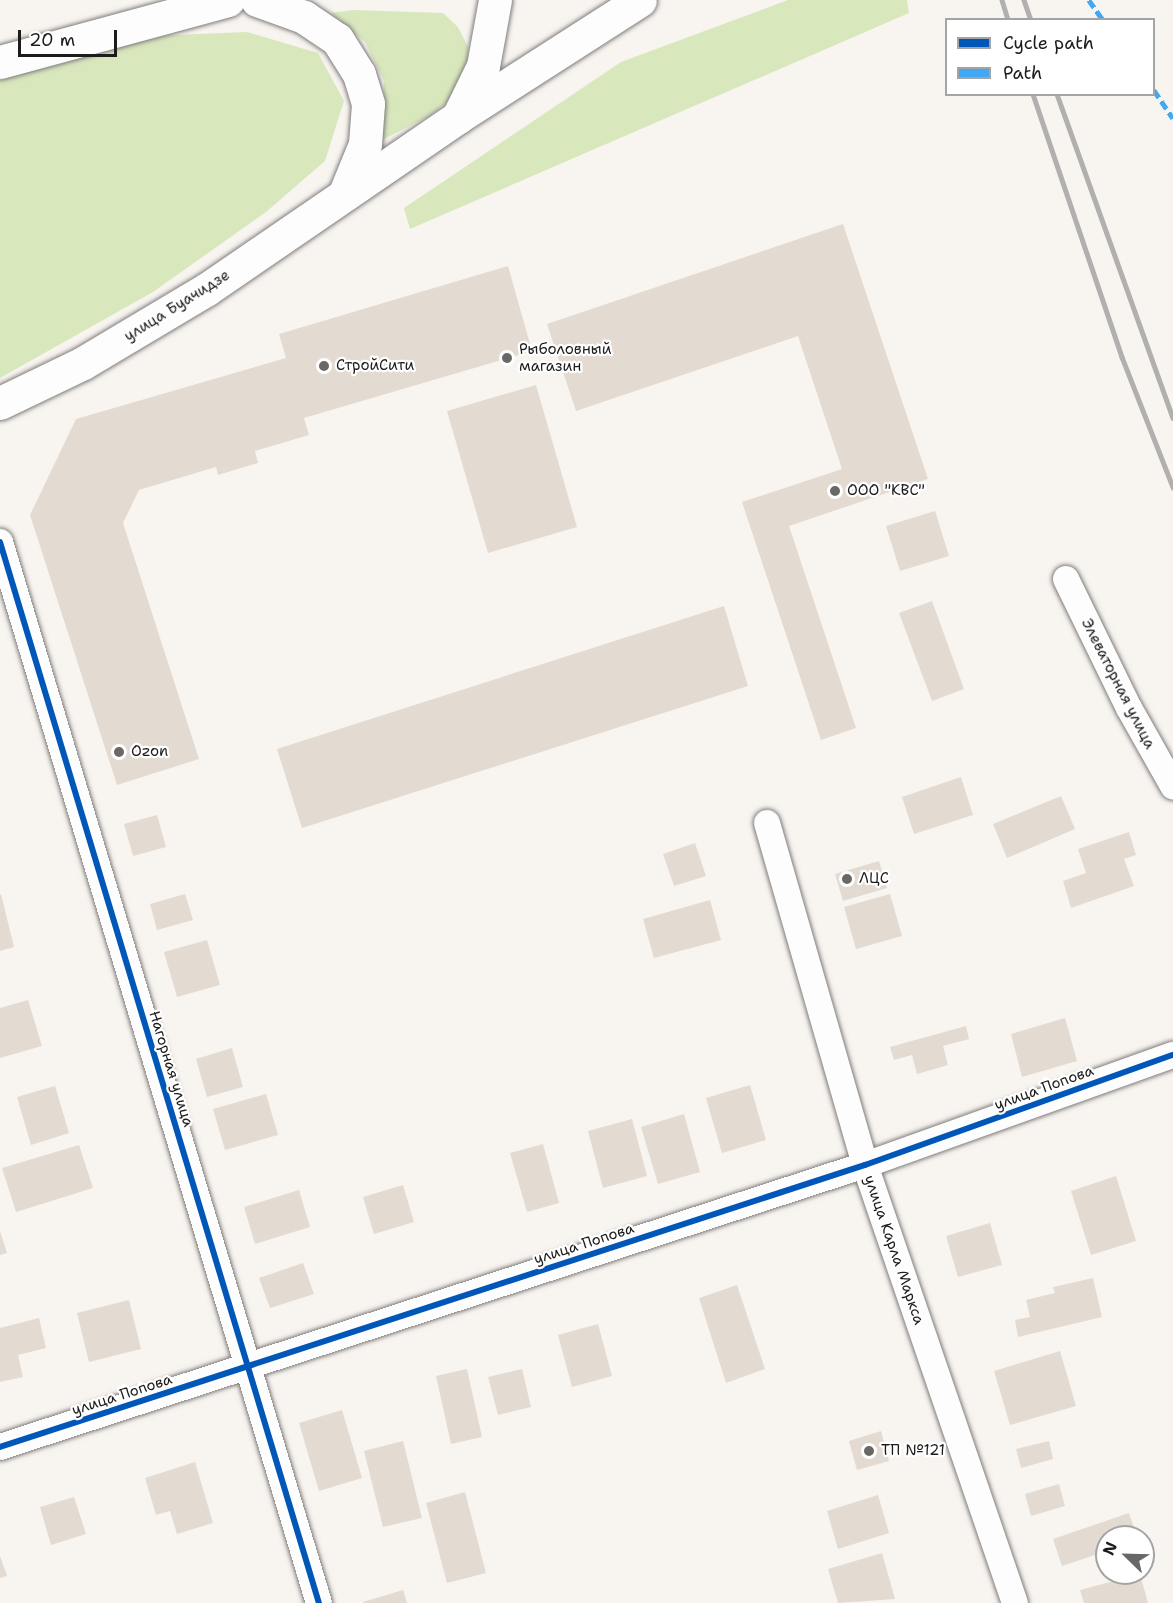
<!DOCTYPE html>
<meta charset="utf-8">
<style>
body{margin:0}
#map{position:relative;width:1173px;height:1603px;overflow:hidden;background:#f8f4f0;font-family:"Shantell Sans",sans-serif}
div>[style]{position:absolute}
.green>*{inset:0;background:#d9e7bd}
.building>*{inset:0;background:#e3dbd1}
.roads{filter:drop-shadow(0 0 2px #7f7d7b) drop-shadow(0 0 2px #7f7d7b)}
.street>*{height:26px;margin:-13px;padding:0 13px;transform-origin:13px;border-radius:13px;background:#fefdfd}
.secondary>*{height:33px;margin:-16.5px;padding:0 16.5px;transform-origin:16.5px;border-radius:16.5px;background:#fefdfd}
.rail>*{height:4.5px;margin:-2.25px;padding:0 2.25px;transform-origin:2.25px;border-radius:2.25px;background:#b1b0af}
.quiet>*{height:4.5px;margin-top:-2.25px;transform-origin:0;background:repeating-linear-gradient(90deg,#3fa9f5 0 9px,transparent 0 13.5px)}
.cycleway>*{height:6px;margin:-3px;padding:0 3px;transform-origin:3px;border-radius:3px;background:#0057b8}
.dots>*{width:16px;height:16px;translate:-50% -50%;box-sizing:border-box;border:3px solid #fff;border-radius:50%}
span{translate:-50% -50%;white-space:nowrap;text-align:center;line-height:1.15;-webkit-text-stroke:4.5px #fff;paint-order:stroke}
.street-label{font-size:15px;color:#1c1c1c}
.poi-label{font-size:15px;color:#1c1c1c}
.left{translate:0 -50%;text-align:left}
.legend{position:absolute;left:945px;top:18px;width:210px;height:78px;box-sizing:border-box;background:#fff;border:2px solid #a4a4a4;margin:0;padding:8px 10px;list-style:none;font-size:18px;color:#1c1c1c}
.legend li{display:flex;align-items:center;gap:12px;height:30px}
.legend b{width:30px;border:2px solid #a4a4a4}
.north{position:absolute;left:1095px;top:1525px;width:60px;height:60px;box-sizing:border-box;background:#fff;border:2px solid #a4a4a4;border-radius:50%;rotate:293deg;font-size:16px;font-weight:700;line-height:24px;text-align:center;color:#1c1c1c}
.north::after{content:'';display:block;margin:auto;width:21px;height:27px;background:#696866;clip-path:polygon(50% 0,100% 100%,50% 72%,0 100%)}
.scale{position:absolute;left:18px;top:30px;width:99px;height:27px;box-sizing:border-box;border:3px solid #1c1c1c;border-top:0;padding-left:8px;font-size:18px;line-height:21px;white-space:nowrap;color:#1c1c1c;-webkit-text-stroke:4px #fff;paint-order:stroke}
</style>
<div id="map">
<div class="green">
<div style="clip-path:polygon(788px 0,907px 0,909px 13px,410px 229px,404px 208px,621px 62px)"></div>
<div style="clip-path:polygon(353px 10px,443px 13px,458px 27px,468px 47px,470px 68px,464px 88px,431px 115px,382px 140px,384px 81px,365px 42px,331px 13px)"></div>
<div style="clip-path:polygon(247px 32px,318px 53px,344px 101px,325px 161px,266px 212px,153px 292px,0 378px,0 77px,149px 36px)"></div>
</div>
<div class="building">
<div style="clip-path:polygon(843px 224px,928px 479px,789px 526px,856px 728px,821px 740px,742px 502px,842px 469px,798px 336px,576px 411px,547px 324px)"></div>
<div style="clip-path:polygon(508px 266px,532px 351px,304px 418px,309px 435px,255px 451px,258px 463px,218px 475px,216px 467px,139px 490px,123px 523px,199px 759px,117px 785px,30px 515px,76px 419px,286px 358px,279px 334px)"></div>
<div style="clip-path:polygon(536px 385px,577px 527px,488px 553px,447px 411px)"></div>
<div style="clip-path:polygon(935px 511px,949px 556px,900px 571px,886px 526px)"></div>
<div style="clip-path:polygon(932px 601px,964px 689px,932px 701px,899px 613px)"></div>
<div style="clip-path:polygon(724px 606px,748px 686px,302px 828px,277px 749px)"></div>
<div style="clip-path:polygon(961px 777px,973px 815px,914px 834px,902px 797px)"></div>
<div style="clip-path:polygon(1061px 796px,1075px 829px,1007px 858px,993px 824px)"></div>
<div style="clip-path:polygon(157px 815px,166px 847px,133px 856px,124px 824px)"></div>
<div style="clip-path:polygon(1129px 832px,1136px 855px,1124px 859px,1134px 886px,1071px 908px,1063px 881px,1086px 873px,1078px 849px)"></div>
<div style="clip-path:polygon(695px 843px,706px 876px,674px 886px,663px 854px)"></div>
<div style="clip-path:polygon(879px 861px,887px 888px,843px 901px,835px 874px)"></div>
<div style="clip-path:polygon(1px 894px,14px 947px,0 951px,0 895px)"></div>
<div style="clip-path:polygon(185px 894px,193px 920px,157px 930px,150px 904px)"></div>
<div style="clip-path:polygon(890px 894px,902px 936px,856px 949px,844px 907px)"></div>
<div style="clip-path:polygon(710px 900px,721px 940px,654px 958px,643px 919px)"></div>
<div style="clip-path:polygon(207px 940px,220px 985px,177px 997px,164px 952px)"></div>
<div style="clip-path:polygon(28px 1000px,42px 1046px,0 1058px,0 1008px)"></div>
<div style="clip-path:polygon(1065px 1018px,1077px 1061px,1022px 1077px,1011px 1034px)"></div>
<div style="clip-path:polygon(966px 1026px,969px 1039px,943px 1046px,948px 1065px,917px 1074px,912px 1055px,894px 1060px,890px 1047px)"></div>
<div style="clip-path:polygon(232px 1048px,243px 1087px,207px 1097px,196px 1059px)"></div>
<div style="clip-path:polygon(750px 1085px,766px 1140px,722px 1153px,706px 1098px)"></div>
<div style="clip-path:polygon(55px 1086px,69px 1133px,31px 1145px,17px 1097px)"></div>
<div style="clip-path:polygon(266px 1094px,278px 1135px,225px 1150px,213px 1109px)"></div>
<div style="clip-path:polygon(684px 1114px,700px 1172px,658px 1184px,641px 1127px)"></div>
<div style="clip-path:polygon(632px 1119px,647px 1176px,603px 1188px,588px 1131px)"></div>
<div style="clip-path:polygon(543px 1144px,559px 1203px,527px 1212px,510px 1153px)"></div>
<div style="clip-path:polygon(79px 1145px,93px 1188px,16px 1212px,2px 1168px)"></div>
<div style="clip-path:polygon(1116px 1176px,1136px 1241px,1091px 1255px,1071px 1191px)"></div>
<div style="clip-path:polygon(403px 1185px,414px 1222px,374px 1234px,363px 1197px)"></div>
<div style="clip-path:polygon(299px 1190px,310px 1227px,255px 1244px,244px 1207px)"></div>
<div style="clip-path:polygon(990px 1223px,1002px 1265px,958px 1277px,946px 1236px)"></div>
<div style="clip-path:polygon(0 1231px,7px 1253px,0 1255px)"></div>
<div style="clip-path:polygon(303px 1263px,314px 1294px,270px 1308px,259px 1278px)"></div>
<div style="clip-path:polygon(1093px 1278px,1102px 1317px,1018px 1337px,1015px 1320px,1030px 1317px,1026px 1300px,1055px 1293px,1053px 1287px)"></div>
<div style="clip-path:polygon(737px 1285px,765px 1369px,726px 1383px,699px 1298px)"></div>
<div style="clip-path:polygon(129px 1300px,141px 1349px,89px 1362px,77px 1313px)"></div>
<div style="clip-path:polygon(39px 1318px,46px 1348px,18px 1355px,23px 1377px,0 1382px,0 1328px)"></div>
<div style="clip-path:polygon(598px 1324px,612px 1376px,572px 1387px,558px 1335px)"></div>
<div style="clip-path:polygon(1060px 1351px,1076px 1406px,1010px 1425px,994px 1371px)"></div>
<div style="clip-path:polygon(467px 1369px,482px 1437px,451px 1444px,436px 1376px)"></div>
<div style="clip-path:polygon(522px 1369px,531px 1407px,498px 1415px,488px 1377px)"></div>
<div style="clip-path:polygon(342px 1410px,362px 1478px,319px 1491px,299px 1423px)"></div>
<div style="clip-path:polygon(881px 1431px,889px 1461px,857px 1470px,849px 1441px)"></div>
<div style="clip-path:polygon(403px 1441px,422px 1518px,383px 1527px,364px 1451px)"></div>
<div style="clip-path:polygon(1049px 1441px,1053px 1459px,1021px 1468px,1016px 1449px)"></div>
<div style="clip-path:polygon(195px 1462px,213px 1523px,177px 1534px,170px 1511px,156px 1515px,145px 1478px)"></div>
<div style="clip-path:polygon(1059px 1484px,1065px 1506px,1031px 1516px,1025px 1494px)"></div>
<div style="clip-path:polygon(465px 1492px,486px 1573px,447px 1583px,426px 1503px)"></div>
<div style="clip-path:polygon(878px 1495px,889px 1533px,838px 1549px,827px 1511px)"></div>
<div style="clip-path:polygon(74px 1497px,86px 1534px,51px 1545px,40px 1507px)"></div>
<div style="clip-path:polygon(1129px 1513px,1137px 1537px,1107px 1537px,1107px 1551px,1062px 1566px,1053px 1539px)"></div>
<div style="clip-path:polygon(882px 1553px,895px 1599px,838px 1603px,828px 1569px)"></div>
<div style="clip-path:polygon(0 1556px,7px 1576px,0 1578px)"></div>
<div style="clip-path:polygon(1140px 1574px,1148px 1603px,1084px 1603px,1080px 1590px)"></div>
<div style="clip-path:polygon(403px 1590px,407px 1603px,363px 1603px,363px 1602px)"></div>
</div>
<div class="roads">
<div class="street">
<div style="left:0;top:542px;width:1108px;rotate:73.27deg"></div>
<div style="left:1066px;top:579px;width:144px;rotate:64deg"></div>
<div style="left:1129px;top:708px;width:90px;rotate:60.6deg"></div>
<div style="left:767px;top:823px;width:356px;rotate:74deg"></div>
<div style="left:865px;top:1165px;width:463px;rotate:71.1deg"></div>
<div style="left:0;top:1447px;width:910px;rotate:-18.06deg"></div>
<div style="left:865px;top:1165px;width:327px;rotate:-19.7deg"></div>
</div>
<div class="secondary">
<div style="left:257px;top:0;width:50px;rotate:19.9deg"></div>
<div style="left:304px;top:17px;width:40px;rotate:34deg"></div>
<div style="left:337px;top:39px;width:41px;rotate:57.8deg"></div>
<div style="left:359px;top:74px;width:31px;rotate:73deg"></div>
<div style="left:368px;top:104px;width:40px;rotate:94.3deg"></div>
<div style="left:365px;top:144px;width:53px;rotate:112.2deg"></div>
<div style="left:0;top:62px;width:236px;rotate:-15.2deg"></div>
<div style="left:458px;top:117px;width:57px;rotate:-63.9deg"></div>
<div style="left:483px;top:66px;width:67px;rotate:-79.7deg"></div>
<div style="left:0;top:403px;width:92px;rotate:-25.7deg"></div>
<div style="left:83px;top:363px;width:144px;rotate:-30.8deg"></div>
<div style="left:207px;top:289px;width:304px;rotate:-34.4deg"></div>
<div style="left:458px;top:117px;width:216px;rotate:-32.7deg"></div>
</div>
</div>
<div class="rail">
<div style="left:1002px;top:0;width:21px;rotate:73deg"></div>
<div style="left:1024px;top:0;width:21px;rotate:71deg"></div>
<div style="left:1033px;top:94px;width:278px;rotate:71.3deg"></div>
<div style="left:1122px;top:357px;width:140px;rotate:68.6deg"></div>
<div style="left:1057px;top:94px;width:344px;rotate:70.3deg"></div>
</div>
<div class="quiet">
<div style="left:1089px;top:0;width:24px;rotate:55deg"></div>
<div style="left:1154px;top:90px;width:34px;rotate:56deg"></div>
</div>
<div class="cycleway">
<div style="left:0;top:542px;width:1108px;rotate:73.27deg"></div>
<div style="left:0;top:1447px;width:910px;rotate:-18.06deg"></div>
<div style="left:865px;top:1165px;width:327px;rotate:-19.7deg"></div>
</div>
<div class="dots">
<div style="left:507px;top:358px;background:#696866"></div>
<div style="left:324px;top:366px;background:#696866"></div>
<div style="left:835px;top:491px;background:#696866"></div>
<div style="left:119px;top:752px;background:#696866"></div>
<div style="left:847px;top:879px;background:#696866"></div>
<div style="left:869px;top:1451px;background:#696866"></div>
</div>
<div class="street-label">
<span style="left:177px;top:306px;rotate:-32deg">улица Буачидзе</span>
<span style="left:1118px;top:684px;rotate:63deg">Элеваторная улица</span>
<span style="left:171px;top:1069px;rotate:73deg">Нагорная улица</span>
<span style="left:1044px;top:1088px;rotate:-20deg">улица Попова</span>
<span style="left:584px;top:1244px;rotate:-18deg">улица Попова</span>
<span style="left:894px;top:1250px;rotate:71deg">улица Карла Маркса</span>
<span style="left:122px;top:1395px;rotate:-18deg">улица Попова</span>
</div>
<div class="poi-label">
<span class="left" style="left:519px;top:358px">Рыболовный<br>магазин</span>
<span class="left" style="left:336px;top:366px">СтройСити</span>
<span class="left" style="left:847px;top:491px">ООО "КВС"</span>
<span class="left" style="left:131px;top:752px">Ozon</span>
<span class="left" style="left:859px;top:879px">ЛЦС</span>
<span class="left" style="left:881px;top:1451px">ТП №121</span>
</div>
<ul class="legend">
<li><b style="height:8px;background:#0057b8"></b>Cycle path</li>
<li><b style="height:8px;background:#3fa9f5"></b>Path</li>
</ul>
<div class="north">N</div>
<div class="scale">20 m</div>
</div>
